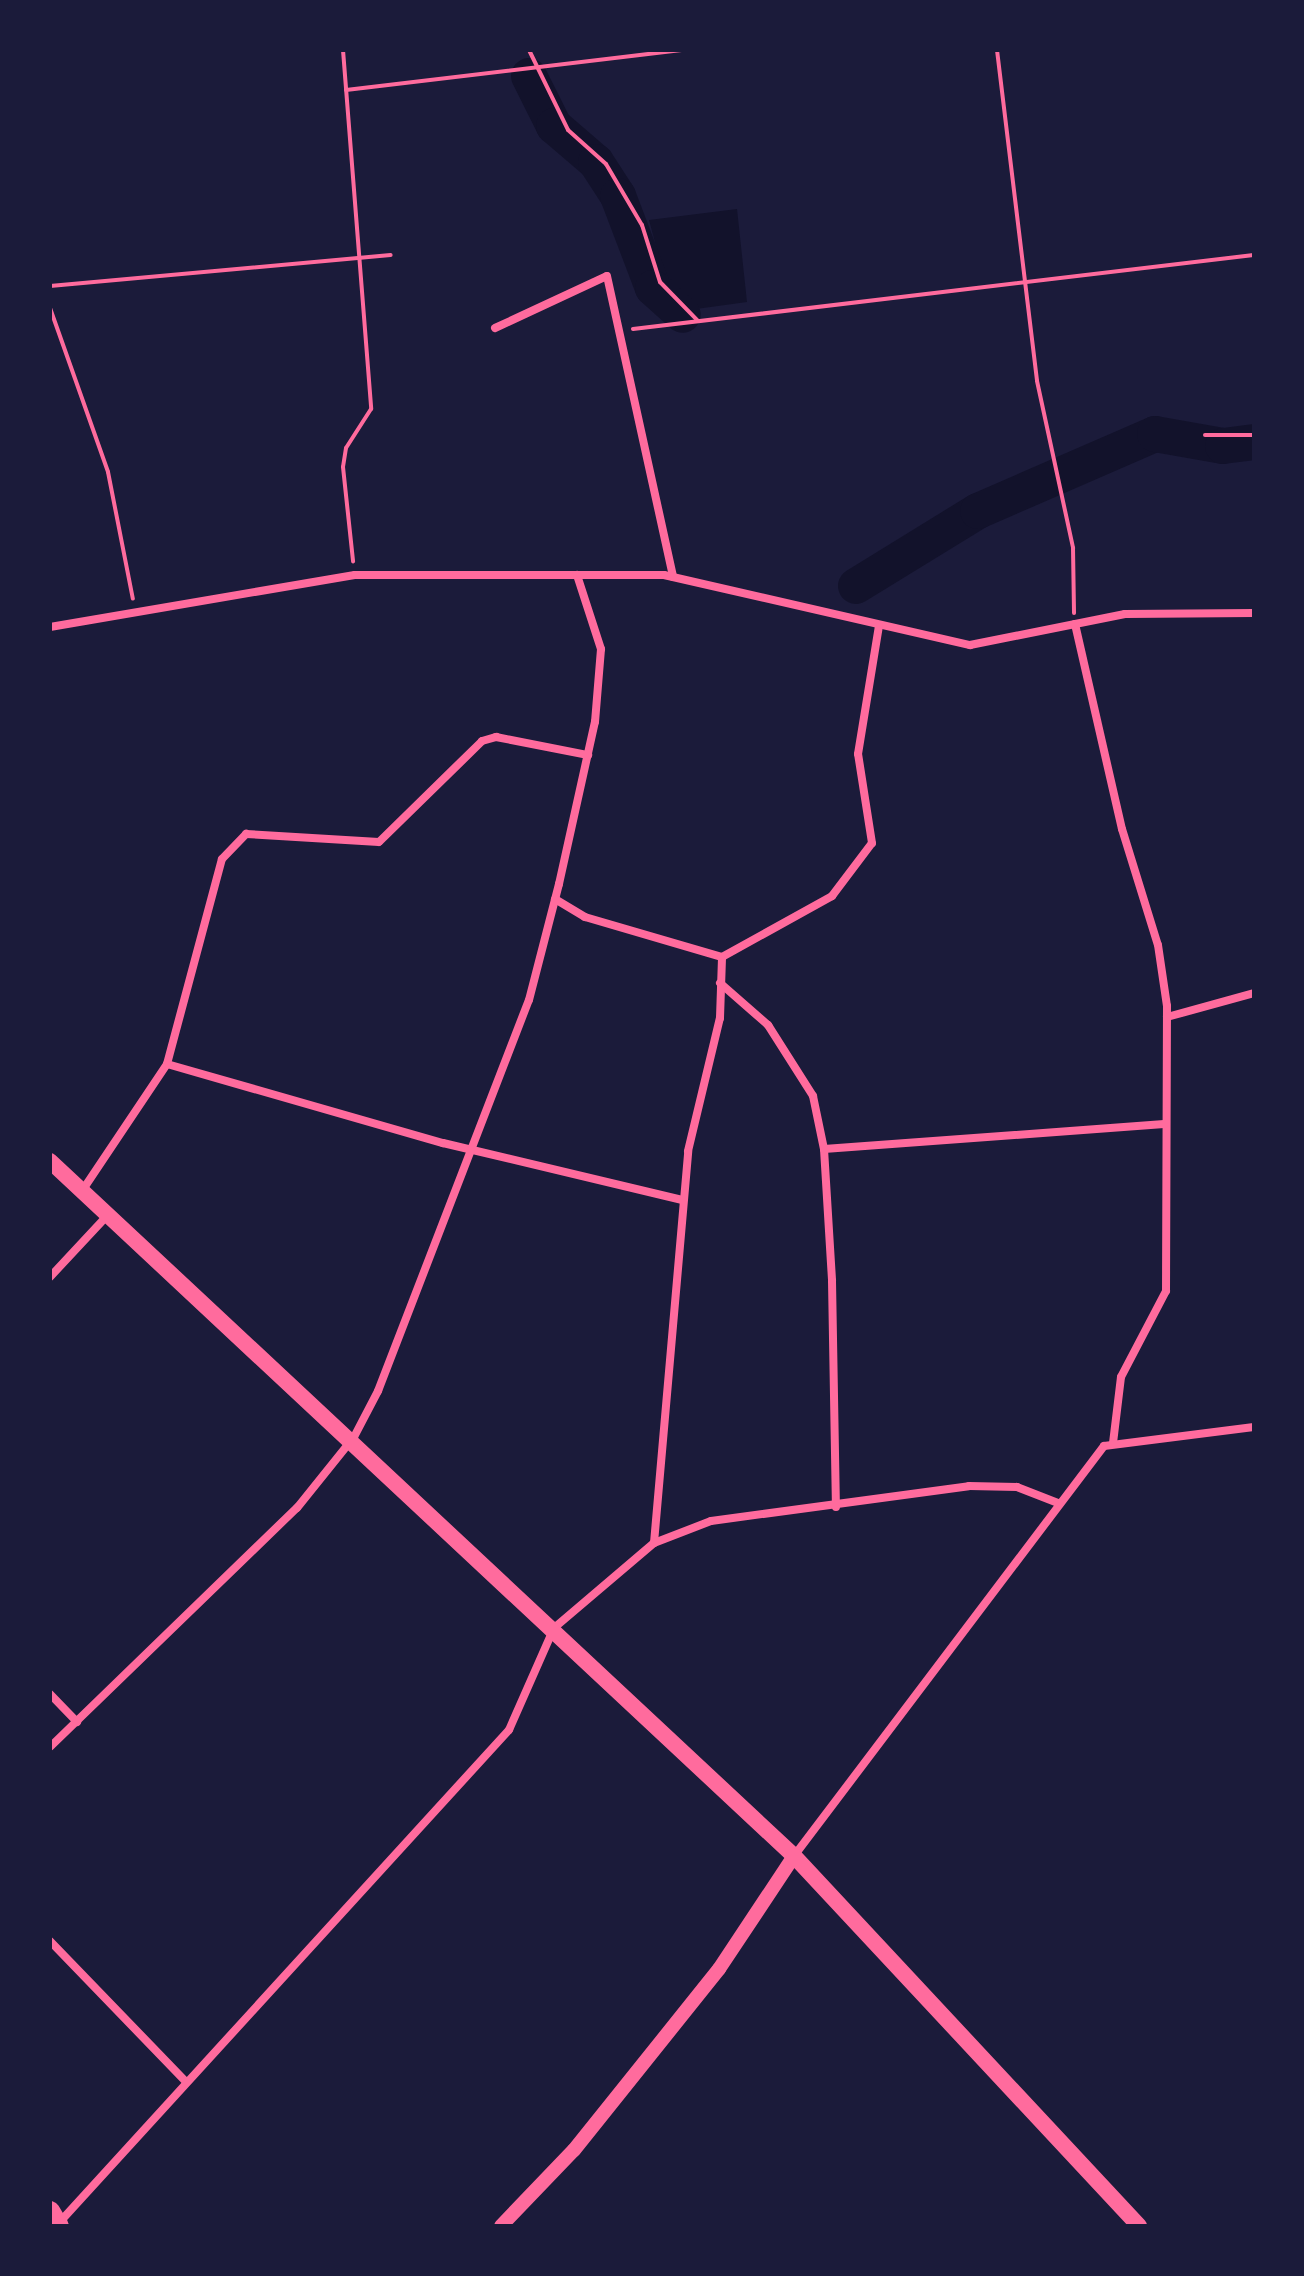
<!DOCTYPE html>
<style>
body{margin:0}
#map{position:relative;width:1304px;height:2276px;overflow:hidden;background:#1b1b3a;font-family:Manrope,sans-serif}
div>[style]{position:absolute}
.water>*{inset:0;background:#12122b}
.river>*{height:36px;margin:-18px;padding:0 18px;transform-origin:18px;border-radius:18px;background:#12122b}
.path>*{height:4px;margin:-2px;padding:0 2px;transform-origin:2px;border-radius:2px;background:#ff6b9d}
.minor>*{height:8px;margin:-4px;padding:0 4px;transform-origin:4px;border-radius:4px;background:#ff6b9d}
.tertiary>*{height:14px;margin:-7px;padding:0 7px;transform-origin:7px;border-radius:7px;background:#ff6b9d}
.secondary>*{height:16px;margin:-8px;padding:0 8px;transform-origin:8px;border-radius:8px;background:#ff6b9d}
.trunk>*{height:20px;margin:-10px;padding:0 10px;transform-origin:10px;border-radius:10px;background:#ff6b9d}
span{translate:-50% -50%;white-space:nowrap;text-align:center;line-height:1.15;-webkit-text-stroke:7px #1b1b3a;paint-order:stroke}
.frame{position:absolute;inset:0;border:52px solid #1b1b3a;pointer-events:none}
</style>
<div id="map">
<div class="water">
<div style="clip-path:polygon(737px 209px,747px 302px,696px 309px,664px 276px,649px 220px)"></div>
</div>
<div class="river">
<div style="left:529px;top:76px;width:56px;rotate:63.4deg"></div>
<div style="left:554px;top:126px;width:55px;rotate:40.6deg"></div>
<div style="left:596px;top:162px;width:40px;rotate:57.1deg"></div>
<div style="left:618px;top:196px;width:98px;rotate:69.2deg"></div>
<div style="left:653px;top:288px;width:40px;rotate:42deg"></div>
<div style="left:856px;top:586px;width:143px;rotate:-31.6deg"></div>
<div style="left:978px;top:511px;width:193px;rotate:-23.5deg"></div>
<div style="left:1155px;top:434px;width:69px;rotate:10deg"></div>
<div style="left:1223px;top:446px;width:31px;rotate:-7deg"></div>
</div>
<div class="path">
<div style="left:343px;top:50px;width:360px;rotate:85.5deg"></div>
<div style="left:371px;top:409px;width:46px;rotate:122.7deg"></div>
<div style="left:346px;top:448px;width:19px;rotate:99deg"></div>
<div style="left:343px;top:467px;width:95px;rotate:83.9deg"></div>
<div style="left:529px;top:50px;width:89px;rotate:64deg"></div>
<div style="left:568px;top:130px;width:51px;rotate:41.8deg"></div>
<div style="left:606px;top:164px;width:71px;rotate:59.5deg"></div>
<div style="left:642px;top:225px;width:60px;rotate:72.5deg"></div>
<div style="left:660px;top:282px;width:54px;rotate:45.7deg"></div>
<div style="left:997px;top:50px;width:333px;rotate:83.1deg"></div>
<div style="left:1037px;top:381px;width:171px;rotate:77.8deg"></div>
<div style="left:1073px;top:548px;width:65px;rotate:89.1deg"></div>
<div style="left:346px;top:90px;width:338px;rotate:-6.8deg"></div>
<div style="left:50px;top:286px;width:342px;rotate:-5.2deg"></div>
<div style="left:50px;top:308px;width:174px;rotate:70.5deg"></div>
<div style="left:108px;top:472px;width:129px;rotate:78.9deg"></div>
<div style="left:633px;top:329px;width:625px;rotate:-6.8deg"></div>
<div style="left:1205px;top:435px;width:49px"></div>
</div>
<div class="minor">
<div style="left:495px;top:328px;width:123px;rotate:-24.9deg"></div>
<div style="left:607px;top:276px;width:308px;rotate:77.6deg"></div>
<div style="left:1075px;top:624px;width:210px;rotate:77.1deg"></div>
<div style="left:1122px;top:829px;width:121px;rotate:72.8deg"></div>
<div style="left:1158px;top:945px;width:62px;rotate:81.6deg"></div>
<div style="left:1167px;top:1006px;width:285px;rotate:90.2deg"></div>
<div style="left:1166px;top:1291px;width:97px;rotate:117.6deg"></div>
<div style="left:1121px;top:1377px;width:66px;rotate:96.9deg"></div>
<div style="left:50px;top:627px;width:309px;rotate:-9.7deg"></div>
<div style="left:355px;top:575px;width:309px"></div>
<div style="left:664px;top:575px;width:314px;rotate:12.9deg"></div>
<div style="left:970px;top:645px;width:158px;rotate:-11.3deg"></div>
<div style="left:1125px;top:614px;width:129px;rotate:-0.4deg"></div>
<div style="left:555px;top:899px;width:35px;rotate:31deg"></div>
<div style="left:585px;top:917px;width:143px;rotate:16.3deg"></div>
<div style="left:722px;top:957px;width:126px;rotate:-29deg"></div>
<div style="left:832px;top:896px;width:66px;rotate:-53deg"></div>
<div style="left:872px;top:843px;width:90px;rotate:-98.9deg"></div>
<div style="left:858px;top:754px;width:130px;rotate:-80.7deg"></div>
<div style="left:720px;top:983px;width:64px;rotate:41.2deg"></div>
<div style="left:768px;top:1025px;width:84px;rotate:57.6deg"></div>
<div style="left:813px;top:1096px;width:54px;rotate:78.3deg"></div>
<div style="left:824px;top:1149px;width:132px;rotate:86.5deg"></div>
<div style="left:832px;top:1281px;width:226px;rotate:89deg"></div>
<div style="left:1167px;top:1017px;width:90px;rotate:-15.4deg"></div>
<div style="left:167px;top:1064px;width:287px;rotate:16deg"></div>
<div style="left:443px;top:1143px;width:246px;rotate:13.4deg"></div>
<div style="left:824px;top:1149px;width:341px;rotate:-4.2deg"></div>
<div style="left:82px;top:1191px;width:153px;rotate:-56.2deg"></div>
<div style="left:167px;top:1064px;width:212px;rotate:-75deg"></div>
<div style="left:222px;top:859px;width:35px;rotate:-46deg"></div>
<div style="left:246px;top:834px;width:133px;rotate:3.4deg"></div>
<div style="left:379px;top:842px;width:144px;rotate:-44.4deg"></div>
<div style="left:482px;top:741px;width:15px;rotate:-16deg"></div>
<div style="left:496px;top:737px;width:94px;rotate:11.1deg"></div>
<div style="left:50px;top:1277px;width:81px;rotate:-47deg"></div>
<div style="left:654px;top:1543px;width:393px;rotate:-85deg"></div>
<div style="left:688px;top:1151px;width:137px;rotate:-76.5deg"></div>
<div style="left:720px;top:1018px;width:61px;rotate:-88.1deg"></div>
<div style="left:50px;top:1694px;width:39px;rotate:46deg"></div>
<div style="left:50px;top:1747px;width:344px;rotate:-44.1deg"></div>
<div style="left:297px;top:1508px;width:91px;rotate:-51.2deg"></div>
<div style="left:354px;top:1437px;width:52px;rotate:-62.4deg"></div>
<div style="left:378px;top:1391px;width:419px;rotate:-68.9deg"></div>
<div style="left:529px;top:1000px;width:120px;rotate:-75.5deg"></div>
<div style="left:559px;top:884px;width:166px;rotate:-77.5deg"></div>
<div style="left:595px;top:722px;width:73px;rotate:-85.3deg"></div>
<div style="left:601px;top:649px;width:78px;rotate:-108deg"></div>
<div style="left:794px;top:1856px;width:514px;rotate:-52.91deg"></div>
<div style="left:1104px;top:1446px;width:151px;rotate:-7.2deg"></div>
<div style="left:50px;top:1941px;width:196px;rotate:46deg"></div>
<div style="left:58px;top:2224px;width:669px;rotate:-47.61deg"></div>
<div style="left:509px;top:1730px;width:111px;rotate:-66.2deg"></div>
<div style="left:554px;top:1628px;width:131px;rotate:-40.4deg"></div>
<div style="left:654px;top:1543px;width:61px;rotate:-21.1deg"></div>
<div style="left:711px;top:1521px;width:260px;rotate:-7.7deg"></div>
<div style="left:969px;top:1486px;width:48px;rotate:1.2deg"></div>
<div style="left:1017px;top:1487px;width:44px;rotate:21.3deg"></div>
</div>
<div class="tertiary">
<div style="left:501px;top:2226px;width:105px;rotate:-46.2deg"></div>
<div style="left:574px;top:2150px;width:232px;rotate:-51.3deg"></div>
<div style="left:719px;top:1969px;width:136px;rotate:-56.4deg"></div>
</div>
<div class="secondary">
<div style="left:50px;top:1161px;width:1018px;rotate:43.05deg"></div>
<div style="left:794px;top:1856px;width:506px;rotate:47deg"></div>
</div>
<div class="trunk">
<div style="left:50px;top:2211px;width:17px;rotate:59deg"></div>
</div>
<div class="frame"></div>
</div>
